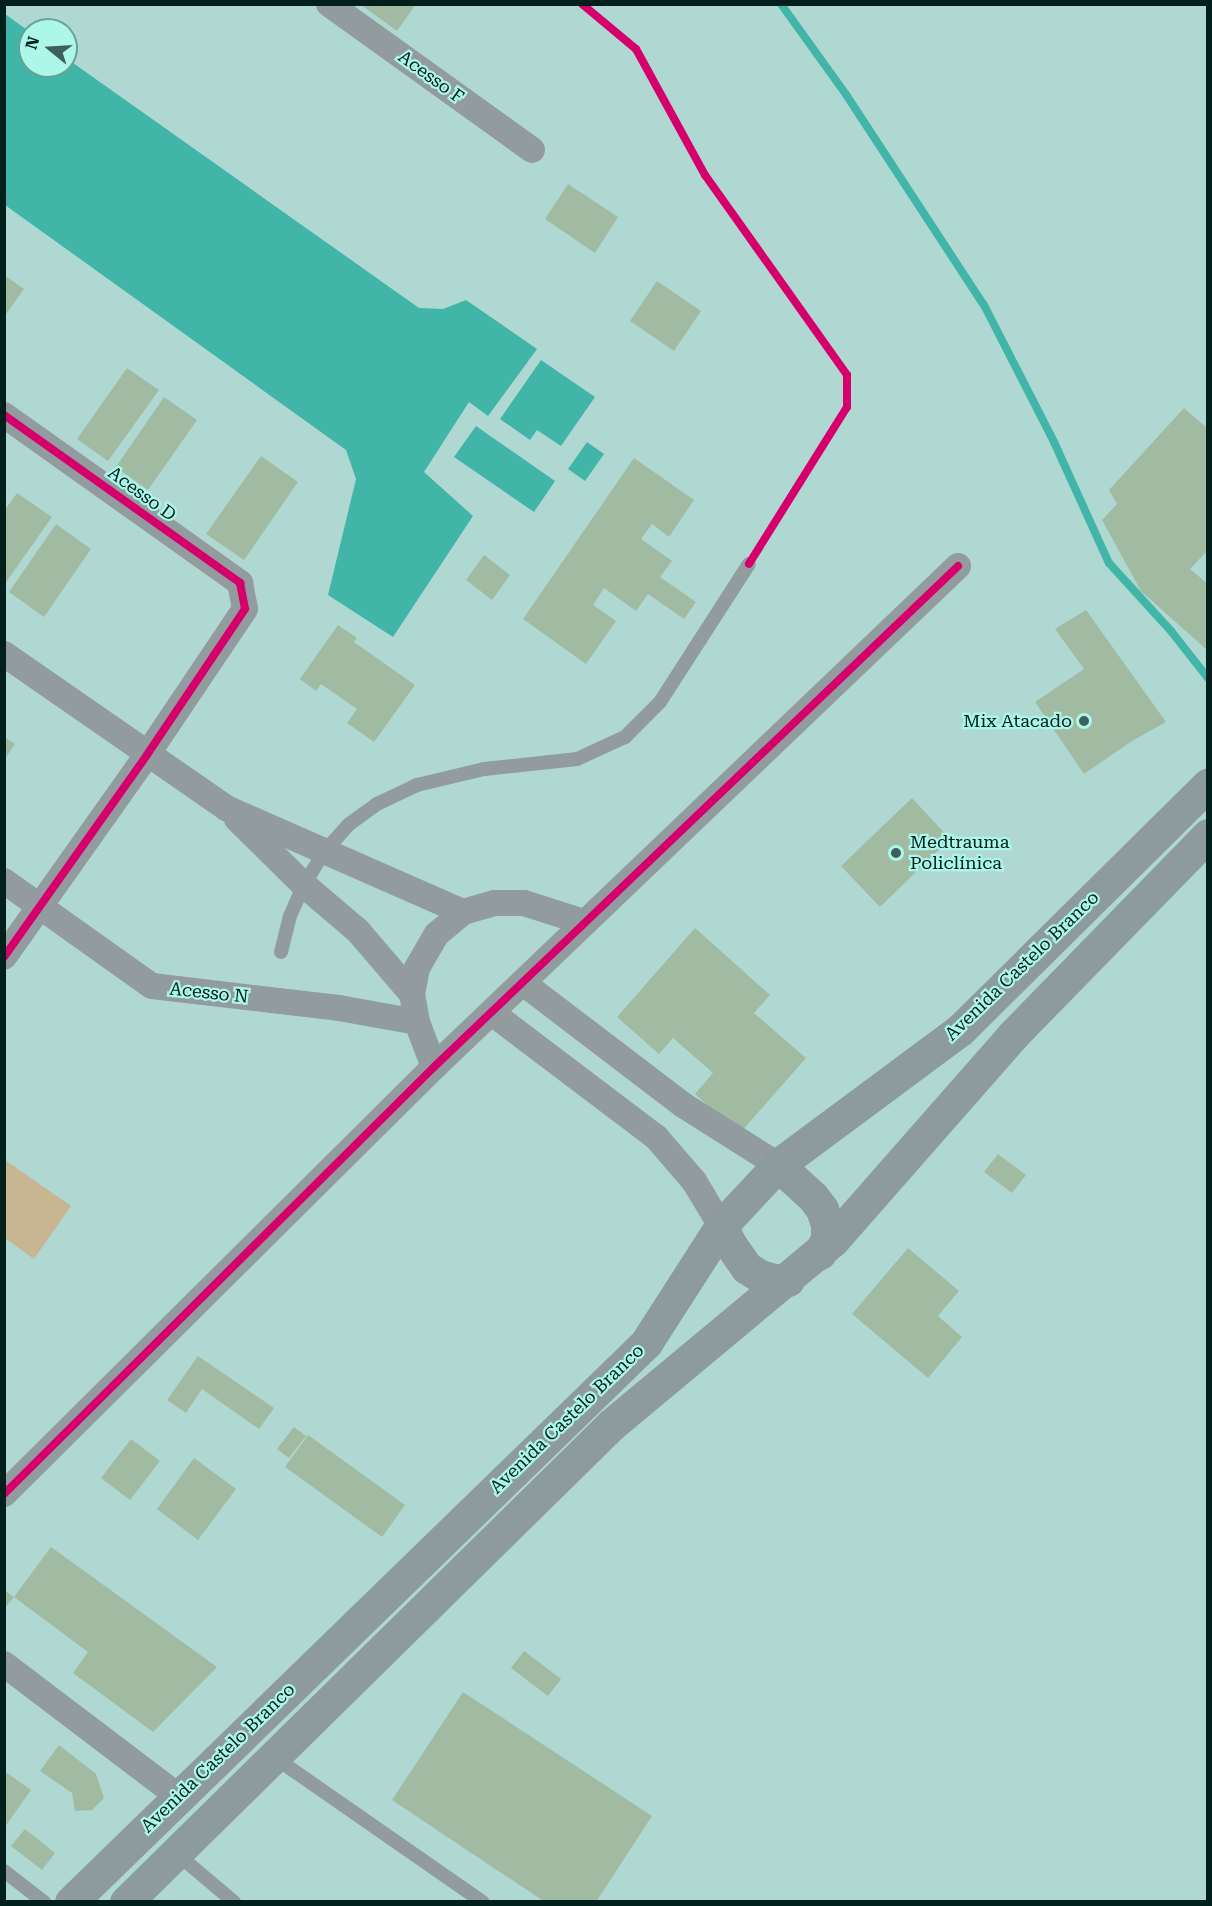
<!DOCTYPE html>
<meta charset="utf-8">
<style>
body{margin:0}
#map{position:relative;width:1212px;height:1906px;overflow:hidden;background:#b0d8d2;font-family:"Roboto Serif",serif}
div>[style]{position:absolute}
.green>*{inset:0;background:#c7b691}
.water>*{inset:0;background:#42b5a9}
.stream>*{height:8px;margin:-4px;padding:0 4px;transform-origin:4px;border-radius:4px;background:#42b5a9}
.building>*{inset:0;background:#a1baa2}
.service>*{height:14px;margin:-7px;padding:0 7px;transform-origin:7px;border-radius:7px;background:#929c9f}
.minor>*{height:26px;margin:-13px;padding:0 13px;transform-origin:13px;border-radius:13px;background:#929c9f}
.secondary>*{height:33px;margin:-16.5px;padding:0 16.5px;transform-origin:16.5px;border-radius:16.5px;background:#8d9b9d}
.cycleway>*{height:8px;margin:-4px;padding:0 4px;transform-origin:4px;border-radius:4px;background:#d6006c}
.dots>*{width:16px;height:16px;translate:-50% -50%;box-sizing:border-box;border:3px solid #adf6ea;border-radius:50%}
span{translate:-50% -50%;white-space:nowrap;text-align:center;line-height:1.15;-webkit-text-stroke:4.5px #adf6ea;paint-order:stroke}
.street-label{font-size:18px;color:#01201c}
.poi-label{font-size:18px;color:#01201c}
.right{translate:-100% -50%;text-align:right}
.left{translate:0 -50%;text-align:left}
.frame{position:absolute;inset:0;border:6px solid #01201c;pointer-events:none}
.north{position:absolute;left:18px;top:18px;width:60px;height:60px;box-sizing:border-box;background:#adf6ea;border:2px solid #68a098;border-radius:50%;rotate:288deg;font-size:16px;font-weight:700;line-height:24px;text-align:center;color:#01201c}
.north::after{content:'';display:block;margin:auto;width:21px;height:27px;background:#3e605c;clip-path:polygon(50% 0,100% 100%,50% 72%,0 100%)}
</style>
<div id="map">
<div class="green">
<div style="clip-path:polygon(5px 1160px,71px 1206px,34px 1259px,5px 1238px)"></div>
</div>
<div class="water">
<div style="clip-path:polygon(5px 14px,30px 32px,30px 66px,66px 66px,66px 58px,419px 308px,443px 309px,466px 300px,537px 349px,488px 416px,469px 402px,424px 472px,473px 516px,393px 637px,328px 595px,356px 479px,346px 450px,5px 205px)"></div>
<div style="clip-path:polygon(541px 360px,595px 397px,561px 446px,537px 430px,530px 440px,500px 419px)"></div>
<div style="clip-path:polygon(476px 426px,555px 481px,534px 512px,454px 457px)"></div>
<div style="clip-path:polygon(587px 442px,604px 454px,585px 481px,568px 469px)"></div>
</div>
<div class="stream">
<div style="left:781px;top:4px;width:113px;rotate:54.3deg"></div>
<div style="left:847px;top:96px;width:250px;rotate:56.8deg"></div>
<div style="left:984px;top:305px;width:154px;rotate:62.9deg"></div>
<div style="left:1054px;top:442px;width:133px;rotate:65.6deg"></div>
<div style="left:1109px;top:563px;width:92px;rotate:47.6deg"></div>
<div style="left:1171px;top:631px;width:60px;rotate:51.8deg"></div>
</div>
<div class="building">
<div style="clip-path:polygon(360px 4px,416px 4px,397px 31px)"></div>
<div style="clip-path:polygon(568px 184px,618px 217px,595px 253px,545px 219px)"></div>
<div style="clip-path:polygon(4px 275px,24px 289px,4px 317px)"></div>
<div style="clip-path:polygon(657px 281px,701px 311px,674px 351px,630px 321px)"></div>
<div style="clip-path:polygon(127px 368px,159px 390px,108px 461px,77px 439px)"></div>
<div style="clip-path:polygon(164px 397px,197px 420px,148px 490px,116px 467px)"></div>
<div style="clip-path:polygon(1184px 408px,1208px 429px,1208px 550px,1190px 569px,1208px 584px,1208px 651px,1141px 591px,1102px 520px,1117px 504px,1109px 490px)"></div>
<div style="clip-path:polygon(261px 456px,298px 482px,244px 560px,206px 534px)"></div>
<div style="clip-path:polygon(634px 458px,694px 500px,669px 537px,652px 524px,641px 539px,672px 561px,660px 577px,696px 602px,684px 619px,648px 594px,636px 611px,604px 588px,593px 605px,616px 621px,586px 664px,523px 619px)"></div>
<div style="clip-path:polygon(17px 493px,52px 517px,4px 585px,4px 511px)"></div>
<div style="clip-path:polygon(56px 524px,91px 549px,44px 617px,9px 592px)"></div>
<div style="clip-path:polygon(484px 555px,510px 575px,492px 600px,466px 580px)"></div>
<div style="clip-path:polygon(1086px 610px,1166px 722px,1132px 741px,1084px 774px,1035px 702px,1084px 669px,1055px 629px)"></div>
<div style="clip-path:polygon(338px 625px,357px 638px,354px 642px,415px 685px,374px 742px,347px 723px,357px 709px,321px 684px,316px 691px,300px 679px)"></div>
<div style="clip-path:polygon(4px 737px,15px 744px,4px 760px)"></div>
<div style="clip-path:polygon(912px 798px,950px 839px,880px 907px,841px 866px)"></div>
<div style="clip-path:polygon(695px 928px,770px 995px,754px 1013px,806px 1058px,739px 1134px,695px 1094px,713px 1073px,673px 1038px,659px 1054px,617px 1017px)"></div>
<div style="clip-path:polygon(998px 1154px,1026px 1175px,1012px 1193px,984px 1172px)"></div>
<div style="clip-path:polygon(908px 1248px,959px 1291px,938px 1316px,962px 1337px,928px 1378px,852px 1314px)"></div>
<div style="clip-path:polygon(198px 1356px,274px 1408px,259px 1429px,202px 1389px,186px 1413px,167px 1400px)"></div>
<div style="clip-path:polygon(294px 1427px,306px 1436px,289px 1458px,277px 1449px)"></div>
<div style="clip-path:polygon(308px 1435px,405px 1505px,382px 1537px,285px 1467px)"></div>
<div style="clip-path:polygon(131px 1439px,160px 1461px,130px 1500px,101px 1478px)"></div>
<div style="clip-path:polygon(194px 1458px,236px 1489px,198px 1540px,157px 1509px)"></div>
<div style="clip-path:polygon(51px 1547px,217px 1667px,153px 1732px,73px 1673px,88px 1652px,14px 1597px)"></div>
<div style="clip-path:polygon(4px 1590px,14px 1597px,4px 1609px)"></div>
<div style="clip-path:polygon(524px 1651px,561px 1679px,548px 1696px,511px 1668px)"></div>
<div style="clip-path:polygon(463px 1692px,652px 1816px,596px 1902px,545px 1902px,392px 1800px)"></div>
<div style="clip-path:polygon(59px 1745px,96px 1774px,104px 1798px,92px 1810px,75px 1811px,72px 1793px,40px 1771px)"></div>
<div style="clip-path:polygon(4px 1771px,31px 1790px,4px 1828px)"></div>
<div style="clip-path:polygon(25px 1829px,55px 1853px,42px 1870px,11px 1846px)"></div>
</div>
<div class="service">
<div style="left:281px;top:952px;width:37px;rotate:-76deg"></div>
<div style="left:290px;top:916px;width:34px;rotate:-66deg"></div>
<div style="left:304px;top:885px;width:39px;rotate:-59deg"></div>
<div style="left:324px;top:852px;width:36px;rotate:-48deg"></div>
<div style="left:348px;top:825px;width:36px;rotate:-36deg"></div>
<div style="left:377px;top:804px;width:44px;rotate:-25.4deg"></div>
<div style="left:417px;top:785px;width:69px;rotate:-13.4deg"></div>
<div style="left:484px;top:769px;width:94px;rotate:-6.1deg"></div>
<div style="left:577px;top:759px;width:53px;rotate:-24.6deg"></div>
<div style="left:625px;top:737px;width:49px;rotate:-45deg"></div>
<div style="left:660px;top:702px;width:164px;rotate:-57.2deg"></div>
<div style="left:274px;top:1757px;width:254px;rotate:34.8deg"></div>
<div style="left:176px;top:1853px;width:76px;rotate:40.2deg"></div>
<div style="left:4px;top:1871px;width:51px;rotate:37.8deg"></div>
</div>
<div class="minor">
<div style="left:329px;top:4px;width:250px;rotate:35.7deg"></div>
<div style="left:4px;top:415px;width:290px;rotate:35.4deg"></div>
<div style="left:240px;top:583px;width:26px;rotate:79deg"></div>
<div style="left:245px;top:609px;width:176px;rotate:123.9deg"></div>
<div style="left:147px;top:755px;width:247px;rotate:125.3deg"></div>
<div style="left:4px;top:654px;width:270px;rotate:34.7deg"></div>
<div style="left:226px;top:808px;width:259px;rotate:23.7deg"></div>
<div style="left:237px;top:819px;width:94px;rotate:44.6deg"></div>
<div style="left:304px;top:885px;width:71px;rotate:40.4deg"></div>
<div style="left:358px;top:931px;width:83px;rotate:49.4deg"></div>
<div style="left:4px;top:881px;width:181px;rotate:35.4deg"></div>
<div style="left:152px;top:986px;width:188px;rotate:6.7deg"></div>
<div style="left:339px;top:1008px;width:79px;rotate:10.2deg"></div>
<div style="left:523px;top:983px;width:201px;rotate:37.3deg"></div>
<div style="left:683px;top:1105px;width:112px;rotate:32.3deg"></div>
<div style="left:492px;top:1013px;width:206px;rotate:37.1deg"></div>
<div style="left:656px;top:1137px;width:58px;rotate:49.2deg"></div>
<div style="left:694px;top:1181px;width:52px;rotate:59deg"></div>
<div style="left:434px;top:1067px;width:48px;rotate:-110.7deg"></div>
<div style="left:417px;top:1022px;width:28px;rotate:-100deg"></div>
<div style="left:412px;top:994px;width:26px;rotate:-79deg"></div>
<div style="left:417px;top:968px;width:39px;rotate:-60deg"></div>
<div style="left:437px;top:934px;width:34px;rotate:-40deg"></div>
<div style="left:463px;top:912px;width:32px;rotate:-16deg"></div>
<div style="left:494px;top:903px;width:30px"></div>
<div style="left:524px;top:903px;width:63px;rotate:17.6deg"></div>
<div style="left:4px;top:1494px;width:606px;rotate:-44.8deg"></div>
<div style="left:434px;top:1067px;width:725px;rotate:-43.71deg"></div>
<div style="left:4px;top:1664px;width:218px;rotate:37.2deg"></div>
</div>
<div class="secondary">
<div style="left:778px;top:1165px;width:47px;rotate:42.4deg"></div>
<div style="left:813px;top:1197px;width:15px;rotate:53deg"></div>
<div style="left:822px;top:1209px;width:16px;rotate:72deg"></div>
<div style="left:827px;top:1224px;width:15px;rotate:90deg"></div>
<div style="left:827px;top:1239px;width:16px;rotate:117deg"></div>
<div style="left:721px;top:1226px;width:20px;rotate:63deg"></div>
<div style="left:730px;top:1244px;width:29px;rotate:55deg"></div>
<div style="left:747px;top:1268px;width:15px;rotate:32deg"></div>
<div style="left:760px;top:1276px;width:15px;rotate:16deg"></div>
<div style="left:774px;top:1280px;width:14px"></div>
<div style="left:71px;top:1902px;width:802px;rotate:-44.19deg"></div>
<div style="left:646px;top:1343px;width:139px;rotate:-57.3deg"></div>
<div style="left:721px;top:1226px;width:83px;rotate:-46.9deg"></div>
<div style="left:778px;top:1165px;width:227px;rotate:-36.6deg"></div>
<div style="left:960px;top:1030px;width:349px;rotate:-44.7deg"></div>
<div style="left:126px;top:1902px;width:680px;rotate:-44.52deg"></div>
<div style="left:611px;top:1425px;width:289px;rotate:-39.8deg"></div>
<div style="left:833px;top:1240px;width:271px;rotate:-48.7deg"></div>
<div style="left:1012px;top:1036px;width:281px;rotate:-45.7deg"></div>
</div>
<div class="cycleway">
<div style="left:582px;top:4px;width:70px;rotate:39.8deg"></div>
<div style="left:636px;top:49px;width:144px;rotate:61.3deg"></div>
<div style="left:705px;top:175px;width:245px;rotate:54.6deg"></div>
<div style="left:847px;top:375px;width:32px;rotate:90deg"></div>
<div style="left:847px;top:407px;width:185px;rotate:122deg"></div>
<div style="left:4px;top:415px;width:290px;rotate:35.4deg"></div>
<div style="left:240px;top:583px;width:26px;rotate:79deg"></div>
<div style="left:245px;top:609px;width:176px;rotate:123.9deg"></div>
<div style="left:147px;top:755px;width:247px;rotate:125.3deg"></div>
<div style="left:4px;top:1494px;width:606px;rotate:-44.8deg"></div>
<div style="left:434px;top:1067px;width:725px;rotate:-43.71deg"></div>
</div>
<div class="dots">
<div style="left:1084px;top:721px;background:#3e605c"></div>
<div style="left:896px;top:853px;background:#3e605c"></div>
</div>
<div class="street-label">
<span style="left:431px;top:77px;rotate:36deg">Acesso F</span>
<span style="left:142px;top:494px;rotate:36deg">Acesso D</span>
<span style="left:1022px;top:966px;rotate:-44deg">Avenida Castelo Branco</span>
<span style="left:209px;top:993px;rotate:6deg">Acesso N</span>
<span style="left:567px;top:1419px;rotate:-44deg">Avenida Castelo Branco</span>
<span style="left:218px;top:1758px;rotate:-44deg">Avenida Castelo Branco</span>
</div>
<div class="poi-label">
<span class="right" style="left:1072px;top:721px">Mix Atacado</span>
<span class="left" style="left:910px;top:853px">Medtrauma<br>Policlínica</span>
</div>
<div class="frame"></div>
<div class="north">N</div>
</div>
